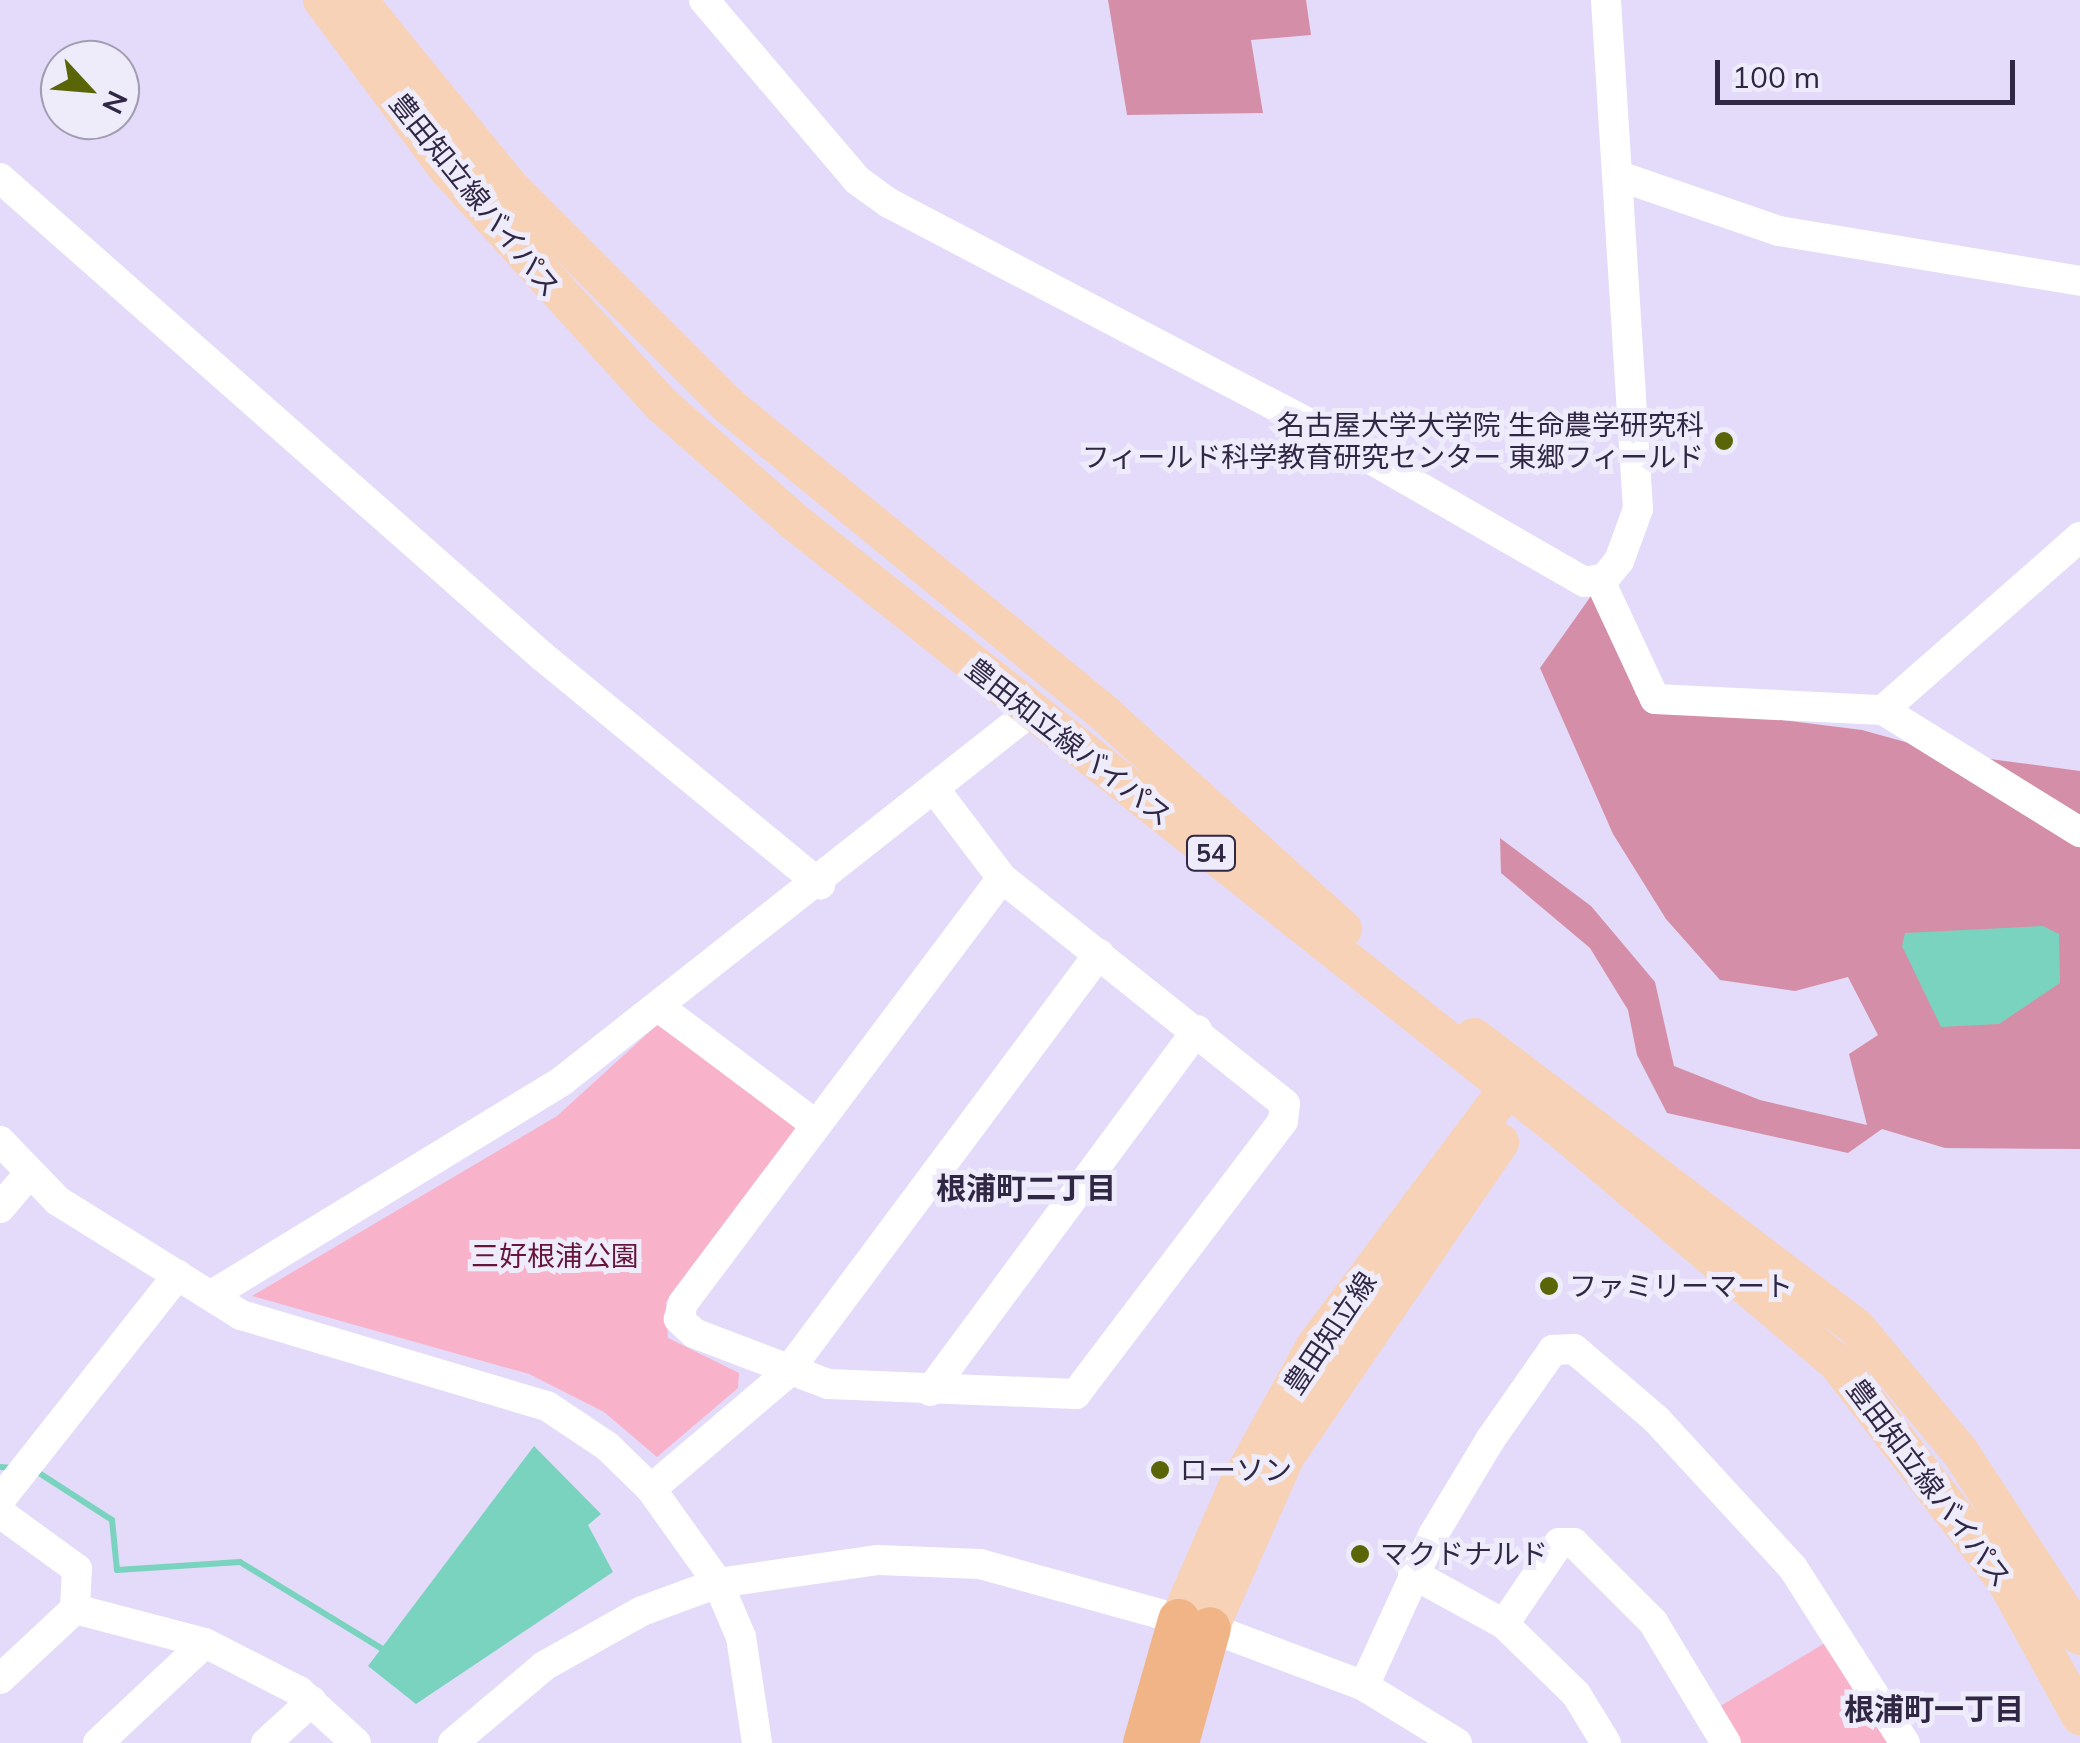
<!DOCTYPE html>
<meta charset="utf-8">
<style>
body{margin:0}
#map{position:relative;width:2080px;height:1743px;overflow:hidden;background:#e3dbf9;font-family:Mulish,"Noto Sans JP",sans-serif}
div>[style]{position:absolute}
.green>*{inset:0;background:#f8b3ca}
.forest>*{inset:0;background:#d58ea7}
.water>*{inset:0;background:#7ad3be}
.stream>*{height:6px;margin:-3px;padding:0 3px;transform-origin:3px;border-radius:3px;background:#7ad3be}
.minor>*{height:30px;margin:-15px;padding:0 15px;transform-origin:15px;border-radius:15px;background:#fff}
.major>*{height:38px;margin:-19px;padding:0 19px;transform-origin:19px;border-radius:19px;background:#f7d2b7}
.highway>*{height:42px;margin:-21px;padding:0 21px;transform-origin:21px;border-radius:21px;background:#f1b487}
.dots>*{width:28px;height:28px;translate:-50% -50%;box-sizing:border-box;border:5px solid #eeebfa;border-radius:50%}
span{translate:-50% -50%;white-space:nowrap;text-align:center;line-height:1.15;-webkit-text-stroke:10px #eeebfa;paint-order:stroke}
.shield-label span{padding:2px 8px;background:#eeebfa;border:2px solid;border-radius:8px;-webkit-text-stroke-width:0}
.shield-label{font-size:25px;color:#302744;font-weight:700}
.street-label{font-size:28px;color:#302744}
.poi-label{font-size:28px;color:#302744}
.right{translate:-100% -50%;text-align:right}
.left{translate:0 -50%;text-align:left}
.park-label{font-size:28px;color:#67143b}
.neighbourhood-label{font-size:30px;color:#302744;font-weight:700}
.north{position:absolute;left:40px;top:40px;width:100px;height:100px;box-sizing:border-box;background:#eeebfa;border:2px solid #a29db1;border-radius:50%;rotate:116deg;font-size:28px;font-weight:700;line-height:40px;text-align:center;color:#302744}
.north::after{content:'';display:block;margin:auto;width:35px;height:45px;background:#5a6507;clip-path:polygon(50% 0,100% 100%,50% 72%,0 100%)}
.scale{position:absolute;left:1715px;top:60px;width:300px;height:45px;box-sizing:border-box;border:5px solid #302744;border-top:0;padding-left:12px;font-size:30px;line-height:35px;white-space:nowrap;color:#302744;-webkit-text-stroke:8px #eeebfa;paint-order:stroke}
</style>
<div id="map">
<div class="green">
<div style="clip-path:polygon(657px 1025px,801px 1127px,666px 1302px,668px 1338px,739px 1373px,738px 1388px,657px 1457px,604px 1412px,529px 1374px,252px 1296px,557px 1116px)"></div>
<div style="clip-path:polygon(1830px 1640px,1891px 1743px,1737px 1743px,1717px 1708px)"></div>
</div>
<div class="forest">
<div style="clip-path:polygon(1108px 0,1306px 0,1311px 35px,1251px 40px,1263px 113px,1127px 115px)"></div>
<div style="clip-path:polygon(1596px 589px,1636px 695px,1653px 704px,1862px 730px,1945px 753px,2080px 771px,2080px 1149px,1945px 1148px,1882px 1129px,1848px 1153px,1667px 1113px,1637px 1055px,1628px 1010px,1590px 948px,1501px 873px,1500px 838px,1591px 906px,1655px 982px,1674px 1066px,1760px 1100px,1867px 1125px,1849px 1054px,1878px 1035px,1848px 977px,1795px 991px,1720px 980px,1666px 919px,1613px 834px,1540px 668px)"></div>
</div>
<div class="water">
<div style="clip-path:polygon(2043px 926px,2059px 934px,2060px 983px,1999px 1024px,1941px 1027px,1902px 946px,1905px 933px)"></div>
<div style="clip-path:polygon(534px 1446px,601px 1514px,588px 1525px,613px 1572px,416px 1704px,368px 1666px)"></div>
</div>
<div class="stream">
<div style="left:0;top:1467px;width:14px;rotate:4deg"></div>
<div style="left:36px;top:1471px;width:90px;rotate:32.8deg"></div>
<div style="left:112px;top:1520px;width:50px;rotate:84.3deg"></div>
<div style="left:117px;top:1570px;width:123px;rotate:-3.7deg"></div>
<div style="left:240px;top:1562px;width:171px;rotate:31.4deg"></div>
</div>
<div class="minor">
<div style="left:704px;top:0;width:236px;rotate:49.6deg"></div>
<div style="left:857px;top:180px;width:39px;rotate:36deg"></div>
<div style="left:889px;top:203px;width:473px;rotate:27.7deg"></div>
<div style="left:1308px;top:423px;width:319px;rotate:29.9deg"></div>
<div style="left:1585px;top:582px;width:20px;rotate:-11deg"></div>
<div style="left:1605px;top:578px;width:22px;rotate:-51deg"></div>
<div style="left:1619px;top:561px;width:55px;rotate:-69.9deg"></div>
<div style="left:1638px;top:509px;width:510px;rotate:-93.6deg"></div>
<div style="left:1619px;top:176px;width:169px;rotate:19deg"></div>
<div style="left:1779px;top:231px;width:305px;rotate:9.4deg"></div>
<div style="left:0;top:178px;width:723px;rotate:41.41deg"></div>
<div style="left:542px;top:656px;width:360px;rotate:39.4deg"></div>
<div style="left:1600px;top:581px;width:130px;rotate:65deg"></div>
<div style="left:1655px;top:699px;width:228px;rotate:2.8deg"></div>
<div style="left:1883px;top:710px;width:232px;rotate:31.8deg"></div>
<div style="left:1883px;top:710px;width:262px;rotate:-41.3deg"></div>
<div style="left:936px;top:791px;width:109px;rotate:52.8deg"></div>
<div style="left:1002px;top:878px;width:362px;rotate:38.6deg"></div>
<div style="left:1285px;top:1104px;width:17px;rotate:97deg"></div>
<div style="left:1283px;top:1121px;width:343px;rotate:127.2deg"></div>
<div style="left:1076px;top:1394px;width:248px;rotate:-177.7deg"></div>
<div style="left:828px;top:1384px;width:143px;rotate:-159.2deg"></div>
<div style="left:694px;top:1333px;width:21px;rotate:-137deg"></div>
<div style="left:679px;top:1319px;width:16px;rotate:-76deg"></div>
<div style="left:683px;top:1303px;width:531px;rotate:-53.11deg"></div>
<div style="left:659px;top:1007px;width:196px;rotate:36.9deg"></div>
<div style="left:0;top:1141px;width:83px;rotate:46deg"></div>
<div style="left:58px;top:1201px;width:216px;rotate:31.9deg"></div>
<div style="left:241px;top:1315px;width:319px;rotate:16.6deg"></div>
<div style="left:547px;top:1406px;width:72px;rotate:33.7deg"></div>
<div style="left:607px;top:1446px;width:62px;rotate:44.3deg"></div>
<div style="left:651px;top:1489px;width:115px;rotate:54.5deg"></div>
<div style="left:718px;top:1583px;width:59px;rotate:66.9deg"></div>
<div style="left:741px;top:1637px;width:107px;rotate:81.4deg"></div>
<div style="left:0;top:1208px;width:43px;rotate:-49.7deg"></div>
<div style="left:215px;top:1293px;width:407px;rotate:-31.4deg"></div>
<div style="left:562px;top:1081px;width:596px;rotate:-38.25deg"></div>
<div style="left:930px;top:1391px;width:449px;rotate:-53.5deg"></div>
<div style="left:651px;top:1489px;width:177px;rotate:-40.4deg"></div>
<div style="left:786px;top:1374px;width:524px;rotate:-53.31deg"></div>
<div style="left:0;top:1500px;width:287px;rotate:-51.7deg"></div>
<div style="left:0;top:1513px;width:95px;rotate:36deg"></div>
<div style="left:77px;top:1569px;width:40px;rotate:92.9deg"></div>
<div style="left:1413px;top:1574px;width:104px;rotate:28.8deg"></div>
<div style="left:1504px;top:1624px;width:100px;rotate:44.2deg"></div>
<div style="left:1576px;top:1694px;width:57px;rotate:58.5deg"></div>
<div style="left:1504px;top:1624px;width:98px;rotate:-55.8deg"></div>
<div style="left:1559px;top:1543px;width:15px"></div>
<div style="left:1574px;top:1543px;width:112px;rotate:45deg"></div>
<div style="left:1653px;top:1622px;width:141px;rotate:58.9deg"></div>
<div style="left:0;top:1679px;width:103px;rotate:-43deg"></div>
<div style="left:75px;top:1609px;width:134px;rotate:14.7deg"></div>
<div style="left:205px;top:1643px;width:106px;rotate:27.1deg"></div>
<div style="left:299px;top:1691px;width:77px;rotate:42.4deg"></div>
<div style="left:1364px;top:1686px;width:166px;rotate:-65.4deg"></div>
<div style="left:1433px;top:1535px;width:111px;rotate:-59deg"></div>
<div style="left:1490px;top:1440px;width:110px;rotate:-55deg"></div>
<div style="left:1553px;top:1350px;width:21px;rotate:-3deg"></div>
<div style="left:1574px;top:1349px;width:108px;rotate:40.5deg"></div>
<div style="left:1656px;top:1419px;width:202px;rotate:47.4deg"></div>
<div style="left:1793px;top:1568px;width:208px;rotate:57.4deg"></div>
<div style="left:98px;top:1743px;width:146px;rotate:-43.1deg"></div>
<div style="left:266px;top:1743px;width:62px;rotate:-42.4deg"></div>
<div style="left:453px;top:1743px;width:119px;rotate:-40.2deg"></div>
<div style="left:544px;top:1666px;width:112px;rotate:-29.3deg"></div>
<div style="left:642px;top:1611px;width:81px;rotate:-20.2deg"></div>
<div style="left:718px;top:1583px;width:162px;rotate:-8.2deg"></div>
<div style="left:878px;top:1560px;width:102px;rotate:2.2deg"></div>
<div style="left:980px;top:1564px;width:239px;rotate:15.5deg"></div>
<div style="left:1210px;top:1628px;width:165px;rotate:20.6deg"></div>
<div style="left:1364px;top:1686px;width:109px;rotate:31.5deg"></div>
</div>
<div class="major">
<div style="left:322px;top:0;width:208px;rotate:53.4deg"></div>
<div style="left:446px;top:167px;width:321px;rotate:47.8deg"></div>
<div style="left:662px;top:405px;width:179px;rotate:41.4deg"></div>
<div style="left:796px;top:523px;width:982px;rotate:38.42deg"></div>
<div style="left:1565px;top:1133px;width:358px;rotate:40.2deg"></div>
<div style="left:1838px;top:1364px;width:277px;rotate:52.3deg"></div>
<div style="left:2007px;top:1583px;width:152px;rotate:61.2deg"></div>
<div style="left:358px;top:0;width:242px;rotate:50.9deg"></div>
<div style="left:511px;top:188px;width:308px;rotate:45deg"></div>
<div style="left:729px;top:406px;width:486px;rotate:39.3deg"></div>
<div style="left:1105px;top:714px;width:321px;rotate:42.1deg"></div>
<div style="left:1474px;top:1037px;width:481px;rotate:37.2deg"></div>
<div style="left:1857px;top:1328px;width:163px;rotate:50.2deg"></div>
<div style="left:1961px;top:1453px;width:218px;rotate:57deg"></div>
<div style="left:1179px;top:1620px;width:143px;rotate:-66.5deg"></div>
<div style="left:1236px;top:1489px;width:163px;rotate:-61.1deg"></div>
<div style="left:1315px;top:1346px;width:341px;rotate:-53.2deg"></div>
<div style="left:1210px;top:1628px;width:188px;rotate:-66.2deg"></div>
<div style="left:1286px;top:1456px;width:380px;rotate:-55.7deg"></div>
</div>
<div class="highway">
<div style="left:1144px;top:1743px;width:128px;rotate:-74.1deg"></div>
<div style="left:1178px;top:1743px;width:119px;rotate:-74.5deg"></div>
</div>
<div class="dots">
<div style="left:1724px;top:441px;background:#5a6507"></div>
<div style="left:1549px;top:1286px;background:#5a6507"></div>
<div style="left:1160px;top:1470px;background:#5a6507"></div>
<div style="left:1360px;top:1554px;background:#5a6507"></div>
</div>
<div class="shield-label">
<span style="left:1211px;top:853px">54</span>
</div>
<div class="street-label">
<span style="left:475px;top:195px;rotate:51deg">豊田知立線バイパス</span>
<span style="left:1069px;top:742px;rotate:38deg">豊田知立線バイパス</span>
<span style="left:1330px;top:1333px;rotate:-56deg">豊田知立線</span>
<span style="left:1929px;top:1483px;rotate:53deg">豊田知立線バイパス</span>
</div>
<div class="poi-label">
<span class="right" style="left:1704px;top:441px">名古屋大学大学院 生命農学研究科<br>フィールド科学教育研究センター 東郷フィールド</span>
<span class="left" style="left:1569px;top:1286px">ファミリーマート</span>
<span class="left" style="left:1180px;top:1470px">ローソン</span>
<span class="left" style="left:1380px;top:1554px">マクドナルド</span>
</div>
<div class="park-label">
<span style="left:555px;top:1256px">三好根浦公園</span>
</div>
<div class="neighbourhood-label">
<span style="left:1026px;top:1188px">根浦町二丁目</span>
<span style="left:1934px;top:1709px">根浦町一丁目</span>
</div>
<div class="north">N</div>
<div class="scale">100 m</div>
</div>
